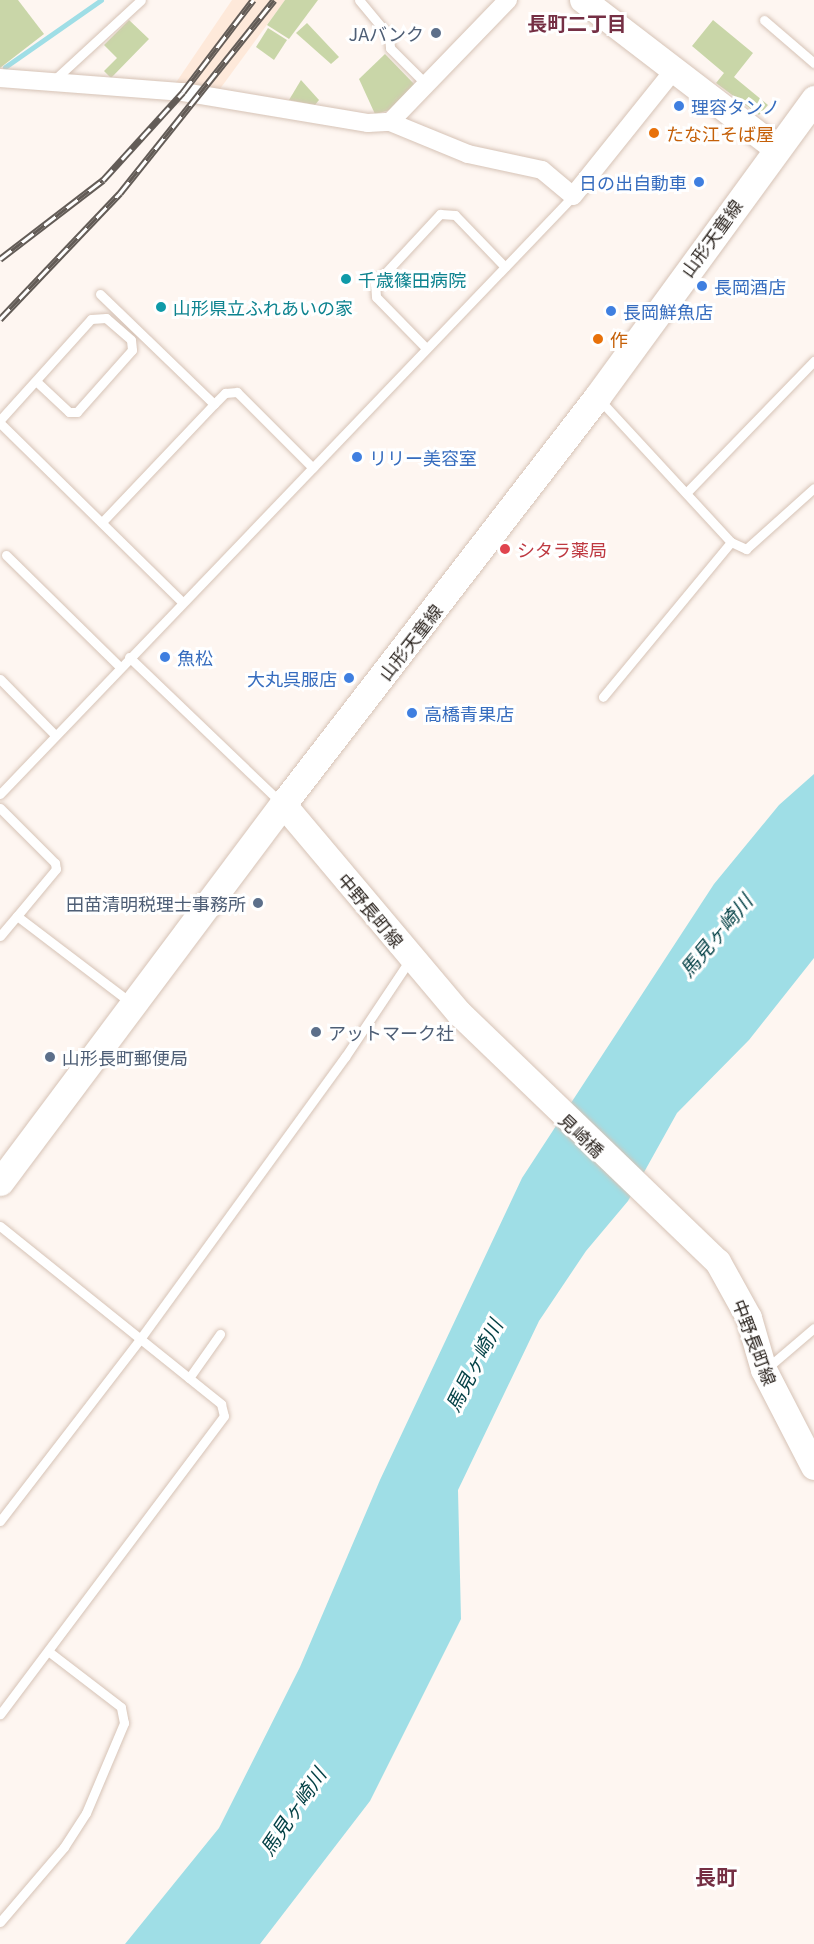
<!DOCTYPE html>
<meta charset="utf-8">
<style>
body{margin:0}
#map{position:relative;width:814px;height:1944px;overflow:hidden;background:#fef6f1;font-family:Georgia,"Noto Sans JP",serif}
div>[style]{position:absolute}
.built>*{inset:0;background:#fee9da}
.green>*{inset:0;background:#c9d6a8}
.water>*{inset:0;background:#9fdee6}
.stream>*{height:5px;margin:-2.5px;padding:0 2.5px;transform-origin:2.5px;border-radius:2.5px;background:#9fdee6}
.roads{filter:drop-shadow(0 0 2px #d6c3b6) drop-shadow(0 0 2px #d6c3b6)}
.lane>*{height:9px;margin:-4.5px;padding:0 4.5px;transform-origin:4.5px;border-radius:4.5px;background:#fff}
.street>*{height:18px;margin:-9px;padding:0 9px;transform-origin:9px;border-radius:9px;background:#fff}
.secondary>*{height:26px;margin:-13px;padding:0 13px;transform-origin:13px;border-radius:13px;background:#fff}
.primary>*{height:27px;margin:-13.5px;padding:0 13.5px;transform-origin:13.5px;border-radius:13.5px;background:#fff}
.rail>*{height:7px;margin-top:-3.5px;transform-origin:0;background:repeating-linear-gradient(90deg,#fff 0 14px,#635c57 0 28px);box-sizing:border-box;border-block:2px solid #635c57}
.dots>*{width:16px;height:16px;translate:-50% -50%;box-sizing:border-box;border:3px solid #fff;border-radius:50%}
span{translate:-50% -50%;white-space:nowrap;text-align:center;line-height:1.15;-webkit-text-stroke:6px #fff;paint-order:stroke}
.service-label{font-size:18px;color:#4e5e75}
.right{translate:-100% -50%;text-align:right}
.left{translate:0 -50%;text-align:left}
.shop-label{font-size:18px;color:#366cbe}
.food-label{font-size:18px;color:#c56008}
.street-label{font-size:18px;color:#2f2823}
.culture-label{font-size:18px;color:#0d838f}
.health-label{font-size:18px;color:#be3a42}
.neighbourhood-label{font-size:20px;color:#752f44;font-weight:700}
.water-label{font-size:20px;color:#013f44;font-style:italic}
.quarter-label{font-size:21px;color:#752f44;font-weight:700}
</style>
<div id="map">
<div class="built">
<div style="clip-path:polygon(232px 0,285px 0,217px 93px,175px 84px)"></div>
</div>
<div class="green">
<div style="clip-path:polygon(0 0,18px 0,44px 34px,0 68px)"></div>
<div style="clip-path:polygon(285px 0,318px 0,289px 39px,267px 25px)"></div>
<div style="clip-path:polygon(129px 20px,149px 39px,111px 78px,104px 71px,117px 58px,104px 45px)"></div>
<div style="clip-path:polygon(713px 20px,753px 53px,734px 77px,768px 105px,759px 115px,716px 83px,724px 73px,692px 46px)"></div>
<div style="clip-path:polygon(307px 23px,339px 57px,331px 64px,296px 33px)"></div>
<div style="clip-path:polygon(268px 28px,287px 40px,274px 60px,256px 47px)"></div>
<div style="clip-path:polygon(385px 54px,417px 87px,394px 109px,375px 114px,359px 79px)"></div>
<div style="clip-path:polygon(301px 80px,319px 100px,315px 105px,289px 100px)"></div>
</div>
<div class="water">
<div style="clip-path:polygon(814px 774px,814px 958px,749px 1040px,677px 1113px,628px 1201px,586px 1251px,539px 1321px,458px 1490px,461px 1619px,370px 1801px,260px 1944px,125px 1944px,219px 1828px,300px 1667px,380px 1480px,522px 1178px,714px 884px,779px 805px)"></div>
</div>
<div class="stream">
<div style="left:5px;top:67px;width:117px;rotate:-34.9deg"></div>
</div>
<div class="roads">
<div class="lane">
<div style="left:359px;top:0;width:47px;rotate:50.2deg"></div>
<div style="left:389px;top:36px;width:12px;rotate:85deg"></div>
<div style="left:390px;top:48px;width:52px;rotate:45deg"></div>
<div style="left:764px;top:20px;width:66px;rotate:40.7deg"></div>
<div style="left:54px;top:80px;width:118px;rotate:-42.6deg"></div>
<div style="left:100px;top:294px;width:158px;rotate:44deg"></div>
<div style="left:214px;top:404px;width:163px;rotate:133.5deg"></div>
<div style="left:426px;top:348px;width:71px;rotate:-134.4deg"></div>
<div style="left:376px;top:297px;width:13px;rotate:-94deg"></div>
<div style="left:375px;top:284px;width:96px;rotate:-47.1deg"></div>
<div style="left:440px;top:214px;width:15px;rotate:4deg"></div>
<div style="left:455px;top:215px;width:72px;rotate:46.1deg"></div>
<div style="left:598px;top:398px;width:196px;rotate:47.3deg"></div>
<div style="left:731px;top:542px;width:201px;rotate:129.6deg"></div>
<div style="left:214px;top:404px;width:16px;rotate:-45deg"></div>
<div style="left:225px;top:393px;width:12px;rotate:-5deg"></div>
<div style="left:237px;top:392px;width:107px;rotate:45deg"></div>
<div style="left:0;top:420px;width:136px;rotate:-48deg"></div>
<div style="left:91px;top:319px;width:15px;rotate:-4deg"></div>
<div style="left:106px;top:318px;width:33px;rotate:41deg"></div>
<div style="left:131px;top:340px;width:10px;rotate:84deg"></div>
<div style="left:132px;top:350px;width:83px;rotate:131.6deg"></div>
<div style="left:77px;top:412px;width:8px;rotate:180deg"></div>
<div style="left:69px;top:412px;width:45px;rotate:-136.8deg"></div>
<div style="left:0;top:423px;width:254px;rotate:44.5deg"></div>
<div style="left:686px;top:493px;width:184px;rotate:-45.9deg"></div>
<div style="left:731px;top:542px;width:17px;rotate:25deg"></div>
<div style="left:746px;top:549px;width:91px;rotate:-41.9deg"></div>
<div style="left:6px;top:555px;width:160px;rotate:44.5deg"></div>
<div style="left:129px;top:657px;width:211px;rotate:43.8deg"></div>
<div style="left:0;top:679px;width:78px;rotate:45.5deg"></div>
<div style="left:0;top:794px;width:828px;rotate:-46.22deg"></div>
<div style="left:0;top:808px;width:78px;rotate:45deg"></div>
<div style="left:55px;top:863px;width:6px;rotate:81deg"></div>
<div style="left:56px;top:869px;width:61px;rotate:129.7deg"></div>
<div style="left:17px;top:916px;width:143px;rotate:37.3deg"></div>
<div style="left:0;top:936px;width:26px;rotate:-50deg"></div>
<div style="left:0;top:1226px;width:284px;rotate:38.8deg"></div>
<div style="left:221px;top:1404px;width:12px;rotate:76deg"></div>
<div style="left:224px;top:1416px;width:373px;rotate:126.9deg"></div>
<div style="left:766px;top:1369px;width:63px;rotate:-40.5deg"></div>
<div style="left:189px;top:1378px;width:54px;rotate:-54.8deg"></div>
<div style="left:0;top:1521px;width:230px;rotate:-52.4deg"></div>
<div style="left:140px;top:1339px;width:349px;rotate:-54deg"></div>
<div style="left:345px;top:1057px;width:119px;rotate:-56.3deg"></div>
<div style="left:0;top:1922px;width:99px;rotate:-49.5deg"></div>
<div style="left:64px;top:1847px;width:40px;rotate:-57.1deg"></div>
<div style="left:86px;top:1813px;width:98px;rotate:-67.1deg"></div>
<div style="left:124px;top:1723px;width:16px;rotate:-101deg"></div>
<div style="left:121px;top:1707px;width:92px;rotate:-142.5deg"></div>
</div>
<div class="street">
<div style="left:0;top:78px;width:184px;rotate:4.4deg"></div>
<div style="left:183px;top:92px;width:188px;rotate:9.5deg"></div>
<div style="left:368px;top:123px;width:22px;rotate:-3deg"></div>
<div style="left:390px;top:122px;width:170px;rotate:-46deg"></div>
<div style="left:390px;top:122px;width:84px;rotate:22.3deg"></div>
<div style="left:468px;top:154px;width:76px;rotate:12.2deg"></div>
<div style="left:542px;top:170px;width:40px;rotate:40deg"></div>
<div style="left:573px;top:196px;width:161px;rotate:-51.3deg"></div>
</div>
<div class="secondary">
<div style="left:583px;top:0;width:243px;rotate:37.5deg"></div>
<div style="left:283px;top:804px;width:275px;rotate:49.9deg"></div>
<div style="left:460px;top:1014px;width:358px;rotate:43.9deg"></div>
<div style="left:718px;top:1262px;width:64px;rotate:61deg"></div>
<div style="left:749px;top:1318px;width:54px;rotate:73.9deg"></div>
<div style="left:764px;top:1370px;width:109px;rotate:62.7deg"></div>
</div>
<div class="primary">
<div style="left:0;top:1182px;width:472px;rotate:-53.2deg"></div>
<div style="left:283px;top:804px;width:514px;rotate:-52.35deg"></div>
<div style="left:597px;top:397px;width:369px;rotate:-53.9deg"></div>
</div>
</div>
<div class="rail">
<div style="left:0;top:259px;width:130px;rotate:-37.5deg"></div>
<div style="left:103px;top:180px;width:119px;rotate:-47.7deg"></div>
<div style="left:183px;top:92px;width:116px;rotate:-52.7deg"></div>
<div style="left:0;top:319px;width:174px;rotate:-46.4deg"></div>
<div style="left:120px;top:193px;width:247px;rotate:-51.4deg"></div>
</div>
<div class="dots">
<div style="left:436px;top:33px;background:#5c6f8a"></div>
<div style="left:679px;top:106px;background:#3f7fe0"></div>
<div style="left:654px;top:133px;background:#e8710a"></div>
<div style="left:699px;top:182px;background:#3f7fe0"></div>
<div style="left:346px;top:279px;background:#0f9aa8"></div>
<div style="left:702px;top:286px;background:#3f7fe0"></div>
<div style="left:161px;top:307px;background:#0f9aa8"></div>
<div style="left:611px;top:311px;background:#3f7fe0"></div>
<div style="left:598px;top:339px;background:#e8710a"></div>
<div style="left:357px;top:457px;background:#3f7fe0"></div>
<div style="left:505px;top:549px;background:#e0444e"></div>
<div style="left:165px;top:657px;background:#3f7fe0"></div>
<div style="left:349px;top:678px;background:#3f7fe0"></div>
<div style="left:412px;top:713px;background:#3f7fe0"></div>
<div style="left:258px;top:903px;background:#5c6f8a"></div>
<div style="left:316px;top:1032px;background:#5c6f8a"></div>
<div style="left:50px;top:1057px;background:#5c6f8a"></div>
</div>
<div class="service-label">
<span class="right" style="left:424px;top:33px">JAバンク</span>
<span class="right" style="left:246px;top:903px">田苗清明税理士事務所</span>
<span class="left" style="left:328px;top:1032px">アットマーク社</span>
<span class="left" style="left:62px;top:1057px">山形長町郵便局</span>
</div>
<div class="shop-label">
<span class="left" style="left:691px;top:106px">理容タンノ</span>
<span class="right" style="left:687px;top:182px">日の出自動車</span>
<span class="left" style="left:714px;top:286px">長岡酒店</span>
<span class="left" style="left:623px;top:311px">長岡鮮魚店</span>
<span class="left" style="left:369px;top:457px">リリー美容室</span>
<span class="left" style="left:177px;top:657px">魚松</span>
<span class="right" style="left:337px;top:678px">大丸呉服店</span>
<span class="left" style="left:424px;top:713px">高橋青果店</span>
</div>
<div class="food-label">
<span class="left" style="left:666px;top:133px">たな江そば屋</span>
<span class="left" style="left:610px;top:339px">作</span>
</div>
<div class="street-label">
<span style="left:711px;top:238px;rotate:-54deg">山形天童線</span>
<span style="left:410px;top:642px;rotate:-52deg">山形天童線</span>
<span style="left:371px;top:910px;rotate:50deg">中野長町線</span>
<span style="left:582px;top:1135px;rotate:44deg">見崎橋</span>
<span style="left:755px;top:1342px;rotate:69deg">中野長町線</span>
</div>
<div class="culture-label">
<span class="left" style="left:358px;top:279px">千歳篠田病院</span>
<span class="left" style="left:173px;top:307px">山形県立ふれあいの家</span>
</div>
<div class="health-label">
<span class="left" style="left:517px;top:549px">シタラ薬局</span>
</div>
<div class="neighbourhood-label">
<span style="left:577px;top:22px">長町二丁目</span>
</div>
<div class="water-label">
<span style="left:715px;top:935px;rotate:-50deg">馬見ヶ崎川</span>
<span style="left:473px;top:1365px;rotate:-63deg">馬見ヶ崎川</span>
<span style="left:292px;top:1811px;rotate:-56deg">馬見ヶ崎川</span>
</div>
<div class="quarter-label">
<span style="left:716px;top:1876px">長町</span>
</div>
</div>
